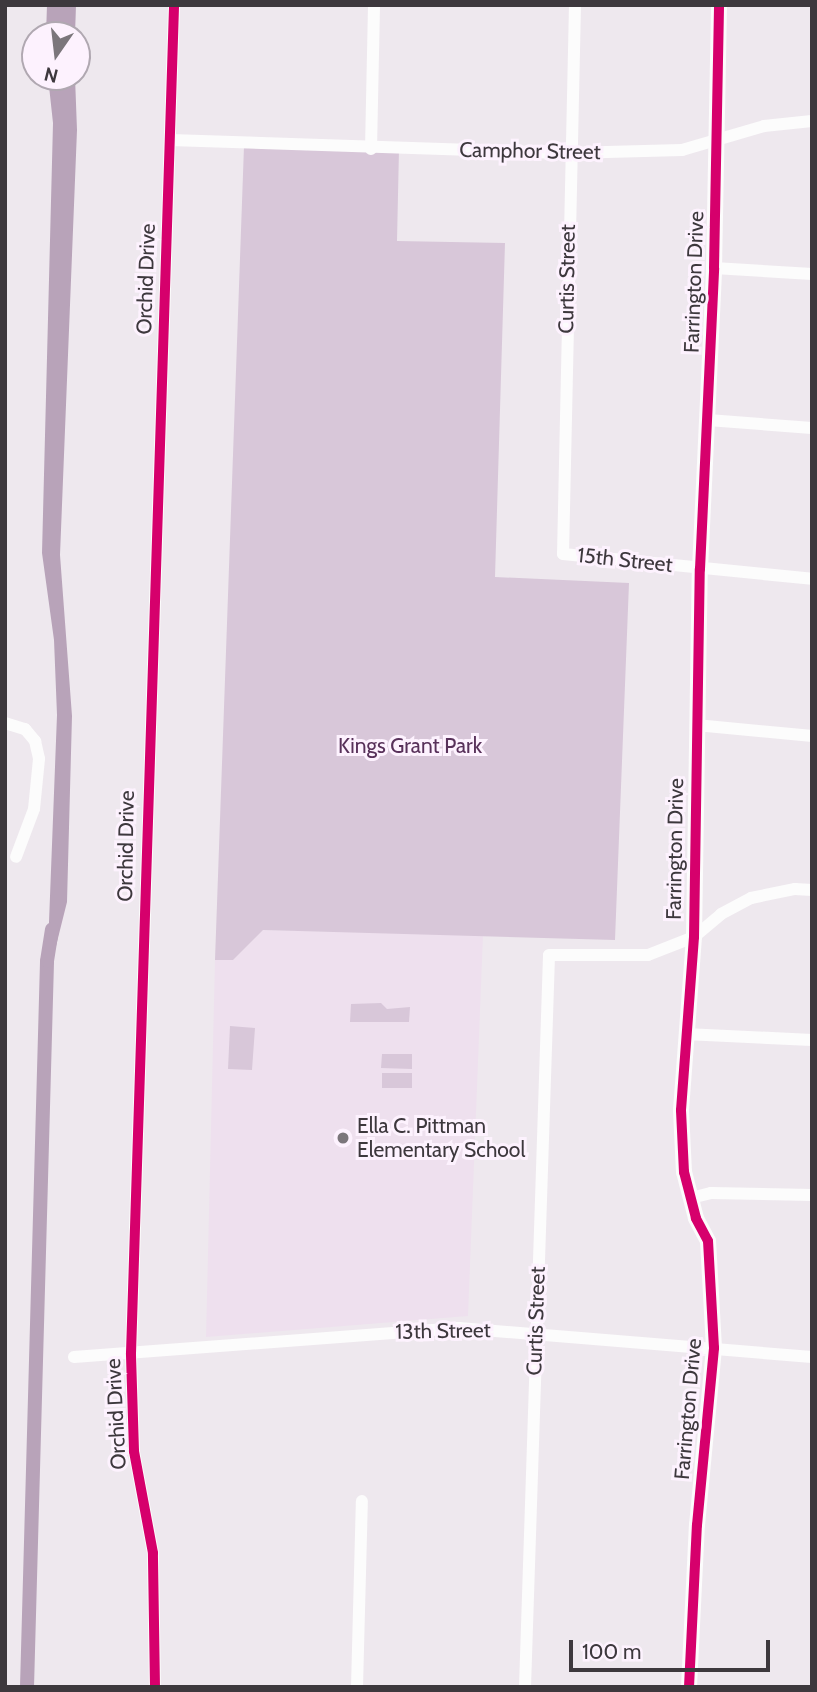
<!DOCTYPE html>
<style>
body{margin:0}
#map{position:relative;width:817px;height:1692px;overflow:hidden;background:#eee8ee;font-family:Cabin,sans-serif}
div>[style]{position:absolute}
.built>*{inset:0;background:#eee0ee}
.green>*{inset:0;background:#d8c7d9}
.water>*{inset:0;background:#b8a3b9}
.canal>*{height:14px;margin:-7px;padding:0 7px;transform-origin:7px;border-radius:7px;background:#b8a3b9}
.minor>*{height:12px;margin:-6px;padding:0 6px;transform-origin:6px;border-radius:6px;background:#fcfcfc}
.tertiary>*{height:16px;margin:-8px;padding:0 8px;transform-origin:8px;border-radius:8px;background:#fcfcfc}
.cycleway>*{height:10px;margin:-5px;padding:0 5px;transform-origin:5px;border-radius:5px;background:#d6006c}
.dots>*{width:19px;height:19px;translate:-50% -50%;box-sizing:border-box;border:4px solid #fdf2fe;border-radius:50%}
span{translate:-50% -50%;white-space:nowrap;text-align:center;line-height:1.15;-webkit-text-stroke:6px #fdf2fe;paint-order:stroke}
.street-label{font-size:21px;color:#3d383d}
.park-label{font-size:21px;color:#58315a}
.poi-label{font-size:21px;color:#3d383d}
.left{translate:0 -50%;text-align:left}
.frame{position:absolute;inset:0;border:7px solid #3d383d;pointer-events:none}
.north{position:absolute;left:21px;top:21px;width:70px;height:70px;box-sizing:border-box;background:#fdf2fe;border:2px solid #b0a8b1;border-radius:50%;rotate:194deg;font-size:19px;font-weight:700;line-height:28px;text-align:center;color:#3d383d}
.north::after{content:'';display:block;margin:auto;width:24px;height:32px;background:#7b767b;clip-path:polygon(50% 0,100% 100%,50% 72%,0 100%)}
.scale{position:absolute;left:569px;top:1640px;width:201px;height:32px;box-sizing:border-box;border:4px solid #3d383d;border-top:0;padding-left:9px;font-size:21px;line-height:24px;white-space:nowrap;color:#3d383d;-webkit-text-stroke:5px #fdf2fe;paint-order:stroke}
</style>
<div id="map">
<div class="built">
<div style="clip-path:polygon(263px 930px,483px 935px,468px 1316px,206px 1337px,215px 960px,233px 960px)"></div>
</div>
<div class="green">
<div style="clip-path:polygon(244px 146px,399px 149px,397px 241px,505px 243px,495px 577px,629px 583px,615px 940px,263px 930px,233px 960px,215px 960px)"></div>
<div style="clip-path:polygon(381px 1003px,387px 1009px,410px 1007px,409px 1022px,350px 1022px,351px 1004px)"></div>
<div style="clip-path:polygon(230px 1026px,255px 1028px,252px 1070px,228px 1069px)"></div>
<div style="clip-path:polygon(382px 1054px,412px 1054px,412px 1069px,381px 1068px)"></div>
<div style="clip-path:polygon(382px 1073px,412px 1073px,412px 1088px,382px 1088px)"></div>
</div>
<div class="water">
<div style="clip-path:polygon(47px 5px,76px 5px,75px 35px,46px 35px)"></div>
<div style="clip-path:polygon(48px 77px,75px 77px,77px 130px,60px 555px,72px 716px,67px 902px,55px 950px,48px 948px,57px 715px,54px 640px,42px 553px,53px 123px)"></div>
</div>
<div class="canal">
<div style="left:27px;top:1687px;width:726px;rotate:-88.42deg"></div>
<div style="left:47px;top:961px;width:32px;rotate:-81deg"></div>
</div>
<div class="minor">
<div style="left:575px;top:5px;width:549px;rotate:91.25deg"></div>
<div style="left:563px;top:554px;width:250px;rotate:5.7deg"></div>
<div style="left:170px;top:140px;width:399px;rotate:1.9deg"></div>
<div style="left:569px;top:153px;width:113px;rotate:-1.5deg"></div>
<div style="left:682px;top:150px;width:85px;rotate:-16.3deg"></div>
<div style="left:764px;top:126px;width:48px;rotate:-5.9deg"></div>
<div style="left:371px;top:149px;width:144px;rotate:-88.8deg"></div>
<div style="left:714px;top:268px;width:98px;rotate:3.5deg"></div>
<div style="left:708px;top:420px;width:104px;rotate:4.4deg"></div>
<div style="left:5px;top:723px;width:21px;rotate:17deg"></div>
<div style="left:25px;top:729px;width:16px;rotate:50deg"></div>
<div style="left:35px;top:741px;width:18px;rotate:77deg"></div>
<div style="left:39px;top:759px;width:50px;rotate:95.7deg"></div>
<div style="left:34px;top:809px;width:51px;rotate:110.6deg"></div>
<div style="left:696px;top:725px;width:117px;rotate:5.4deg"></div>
<div style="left:685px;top:1034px;width:127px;rotate:2.7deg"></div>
<div style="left:691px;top:1198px;width:21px;rotate:-14deg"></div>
<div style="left:711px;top:1193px;width:101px;rotate:1.1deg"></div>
<div style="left:74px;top:1357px;width:386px;rotate:-4.3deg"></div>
<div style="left:459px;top:1328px;width:354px;rotate:4.7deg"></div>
<div style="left:155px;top:1687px;width:134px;rotate:-90.9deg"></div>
<div style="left:153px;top:1553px;width:104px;rotate:-100.6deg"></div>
<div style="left:134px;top:1451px;width:98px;rotate:-91.8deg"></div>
<div style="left:131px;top:1353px;width:1349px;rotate:-88.17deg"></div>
<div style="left:357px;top:1687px;width:186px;rotate:-88.5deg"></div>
<div style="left:525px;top:1687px;width:732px;rotate:-88.12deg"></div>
<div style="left:549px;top:955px;width:99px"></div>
<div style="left:648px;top:955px;width:49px;rotate:-21.4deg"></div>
<div style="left:694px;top:937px;width:35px;rotate:-40deg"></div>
<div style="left:721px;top:914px;width:34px;rotate:-28deg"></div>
<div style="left:751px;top:898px;width:45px;rotate:-11.6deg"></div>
<div style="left:795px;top:889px;width:17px;rotate:3deg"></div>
</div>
<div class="tertiary">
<div style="left:689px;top:1687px;width:162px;rotate:-87.2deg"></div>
<div style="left:697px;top:1525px;width:178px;rotate:-84.5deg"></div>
<div style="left:714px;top:1348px;width:107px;rotate:-93.2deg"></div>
<div style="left:708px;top:1241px;width:26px;rotate:-118deg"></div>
<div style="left:696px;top:1218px;width:48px;rotate:-104.6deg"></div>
<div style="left:684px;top:1172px;width:62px;rotate:-92.8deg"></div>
<div style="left:681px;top:1110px;width:173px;rotate:-85.7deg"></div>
<div style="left:694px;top:937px;width:368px;rotate:-89.1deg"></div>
<div style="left:700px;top:569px;width:301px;rotate:-87.3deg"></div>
<div style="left:714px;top:268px;width:263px;rotate:-88.9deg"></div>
</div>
<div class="cycleway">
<div style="left:155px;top:1687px;width:134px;rotate:-90.9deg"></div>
<div style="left:153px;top:1553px;width:104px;rotate:-100.6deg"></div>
<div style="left:134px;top:1451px;width:98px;rotate:-91.8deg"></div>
<div style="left:131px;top:1353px;width:1349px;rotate:-88.17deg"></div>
<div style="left:689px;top:1687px;width:162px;rotate:-87.2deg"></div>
<div style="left:697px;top:1525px;width:178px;rotate:-84.5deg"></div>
<div style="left:714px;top:1348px;width:107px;rotate:-93.2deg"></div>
<div style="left:708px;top:1241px;width:26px;rotate:-118deg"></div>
<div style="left:696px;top:1218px;width:48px;rotate:-104.6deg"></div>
<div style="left:684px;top:1172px;width:62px;rotate:-92.8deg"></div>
<div style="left:681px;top:1110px;width:173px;rotate:-85.7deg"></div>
<div style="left:694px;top:937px;width:368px;rotate:-89.1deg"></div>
<div style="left:700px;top:569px;width:301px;rotate:-87.3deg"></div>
<div style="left:714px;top:268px;width:263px;rotate:-88.9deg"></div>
</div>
<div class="dots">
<div style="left:343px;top:1138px;background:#7b767b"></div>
</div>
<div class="street-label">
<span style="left:530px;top:151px;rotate:1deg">Camphor Street</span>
<span style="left:146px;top:279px;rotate:-88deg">Orchid Drive</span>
<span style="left:567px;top:279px;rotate:-89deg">Curtis Street</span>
<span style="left:694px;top:282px;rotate:-88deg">Farrington Drive</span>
<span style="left:625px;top:560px;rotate:6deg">15th Street</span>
<span style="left:126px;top:846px;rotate:-89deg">Orchid Drive</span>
<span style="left:675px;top:849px;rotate:-89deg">Farrington Drive</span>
<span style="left:536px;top:1321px;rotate:-88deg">Curtis Street</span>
<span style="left:443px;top:1331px;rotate:-1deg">13th Street</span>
<span style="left:688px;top:1409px;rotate:-85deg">Farrington Drive</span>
<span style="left:116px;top:1414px;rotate:-93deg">Orchid Drive</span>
</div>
<div class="park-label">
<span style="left:410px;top:746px">Kings Grant Park</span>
</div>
<div class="poi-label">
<span class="left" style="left:357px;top:1138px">Ella C. Pittman<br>Elementary School</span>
</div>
<div class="frame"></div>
<div class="north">N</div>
<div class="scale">100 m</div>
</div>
